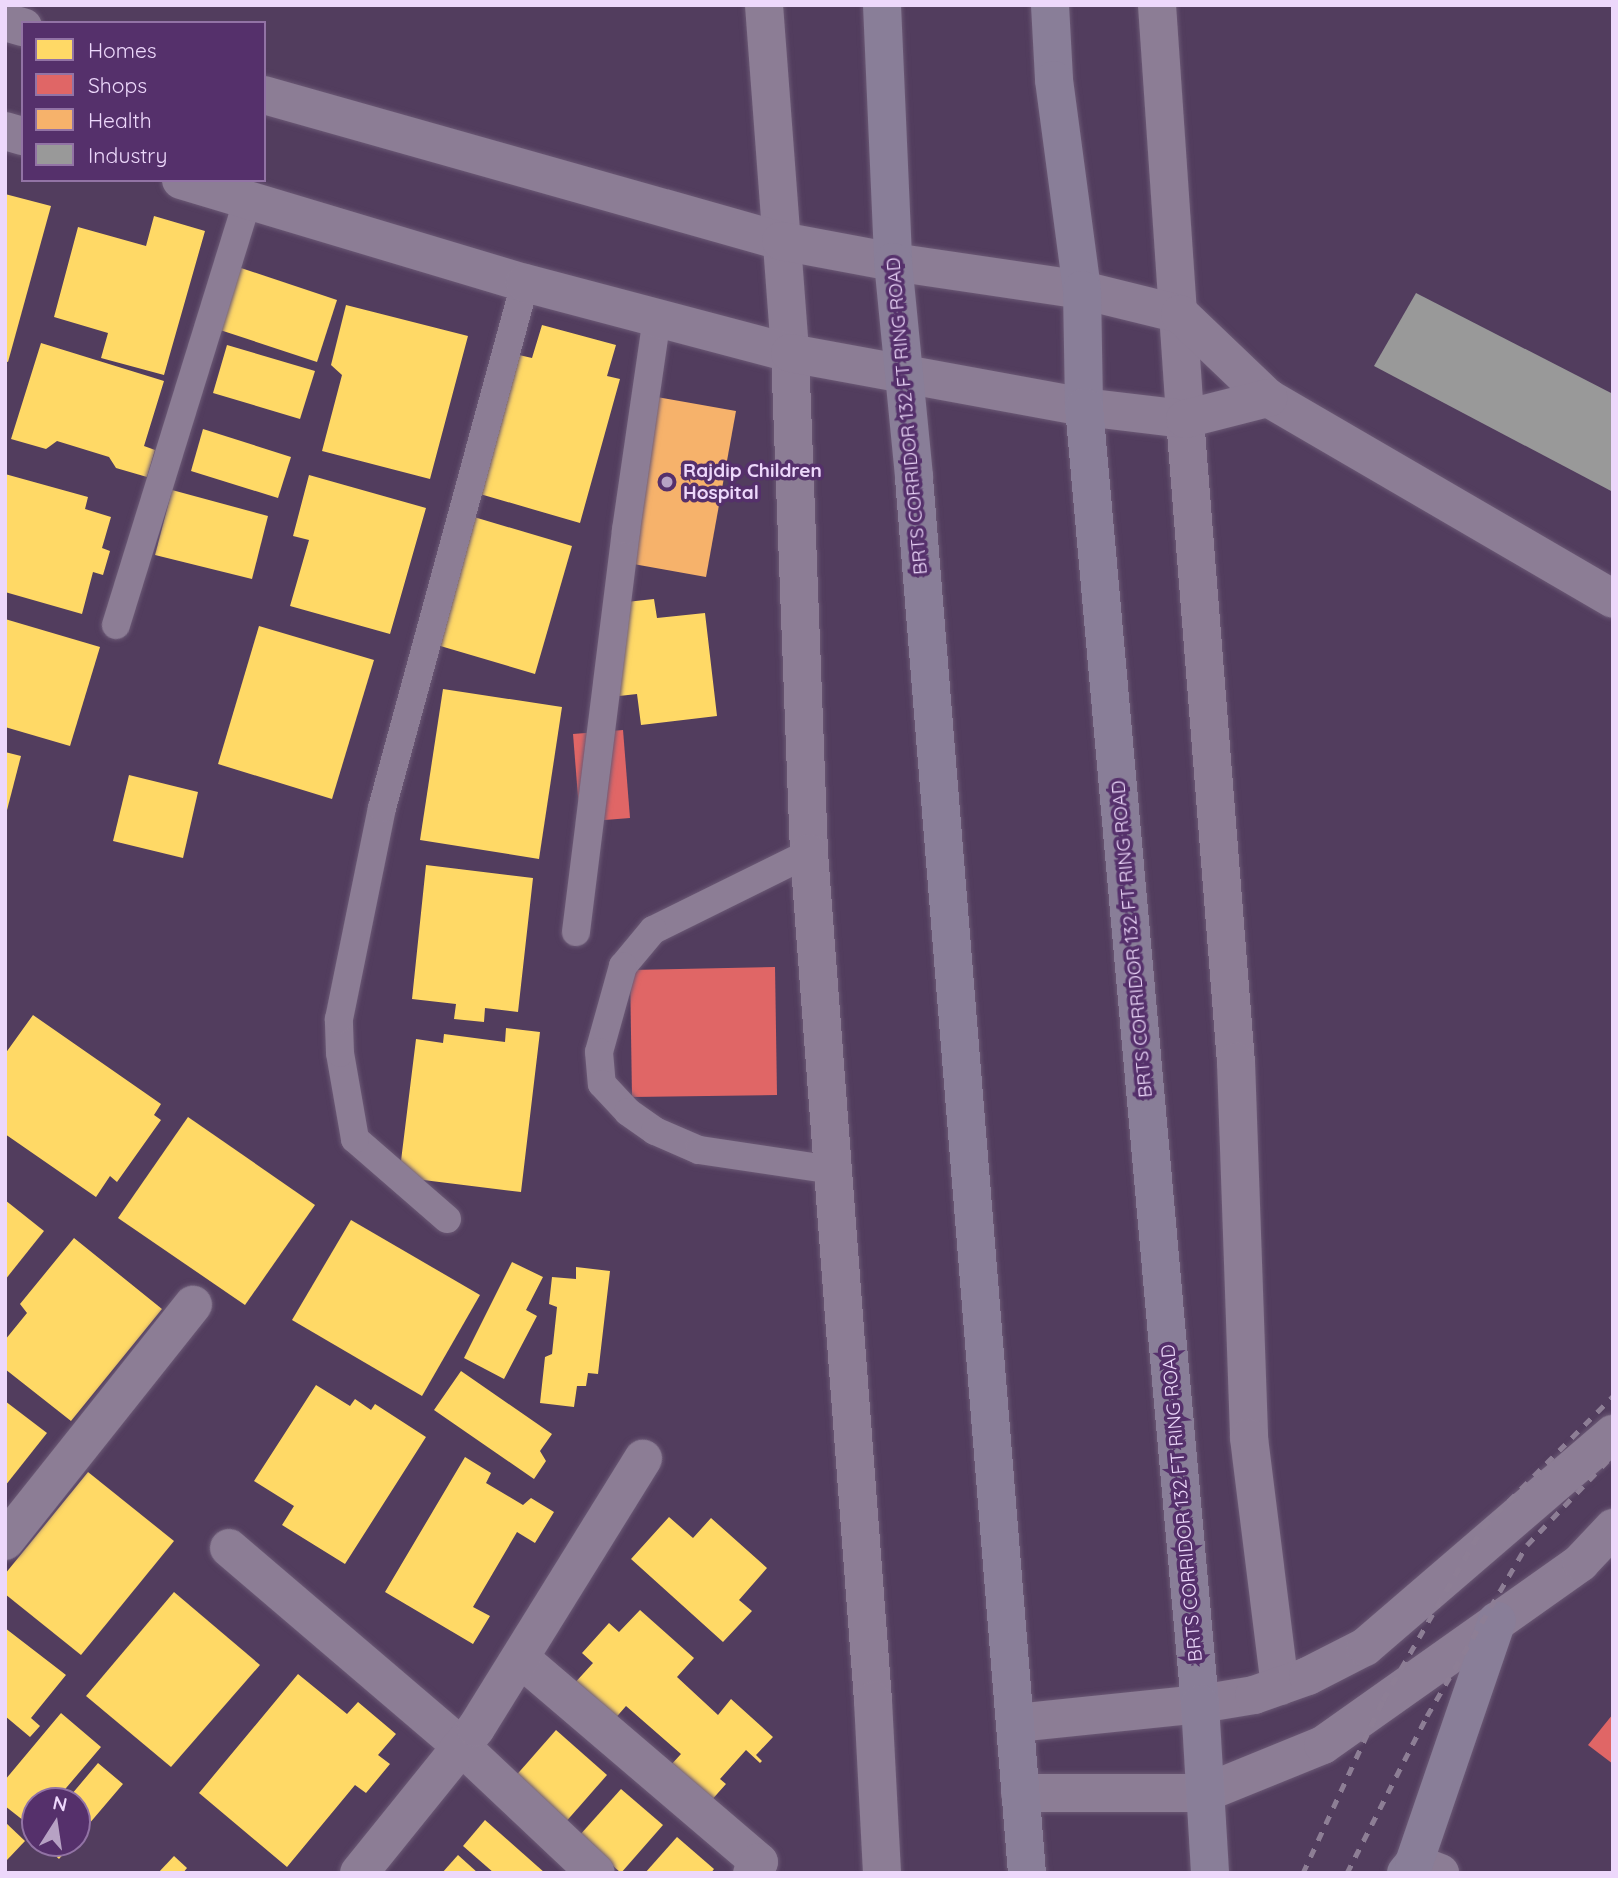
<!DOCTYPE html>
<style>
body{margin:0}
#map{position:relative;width:1618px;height:1878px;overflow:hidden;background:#523d5e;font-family:Quicksand,sans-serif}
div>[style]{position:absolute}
.homes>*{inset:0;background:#ffd966}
.shops>*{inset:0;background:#e06666}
.health>*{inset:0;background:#f6b26b}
.industry>*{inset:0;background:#999}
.roads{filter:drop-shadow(0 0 2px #6b5975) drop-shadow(0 0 2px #6b5975)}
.service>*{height:28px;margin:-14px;padding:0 14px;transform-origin:14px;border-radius:14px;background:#8c7d95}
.minor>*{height:38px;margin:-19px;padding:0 19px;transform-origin:19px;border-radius:19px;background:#8c7d95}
.tertiary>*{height:38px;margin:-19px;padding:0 19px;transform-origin:19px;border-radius:19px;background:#8c7d95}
.primary>*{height:38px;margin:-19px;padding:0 19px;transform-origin:19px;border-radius:19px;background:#897e98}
.rail>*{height:5px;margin-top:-2.5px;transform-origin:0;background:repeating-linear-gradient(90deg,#8d7e95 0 9px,transparent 0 18px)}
.dots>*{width:19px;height:19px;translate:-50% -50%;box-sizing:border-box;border:4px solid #55306b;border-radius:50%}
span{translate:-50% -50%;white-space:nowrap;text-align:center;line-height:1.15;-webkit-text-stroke:7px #55306b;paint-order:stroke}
.street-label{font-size:19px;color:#edd8fb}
.poi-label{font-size:19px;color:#edd8fb;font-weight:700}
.left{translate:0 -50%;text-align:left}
.frame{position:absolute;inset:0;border:7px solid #edd8fb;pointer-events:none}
.legend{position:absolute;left:21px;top:21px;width:245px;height:161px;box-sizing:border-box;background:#55306b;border:2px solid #9273a5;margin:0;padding:9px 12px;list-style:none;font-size:21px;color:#edd8fb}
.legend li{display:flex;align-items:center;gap:14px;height:35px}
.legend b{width:35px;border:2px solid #9273a5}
.north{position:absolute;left:21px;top:1787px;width:70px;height:70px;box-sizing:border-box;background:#55306b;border:2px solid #9273a5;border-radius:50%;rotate:12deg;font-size:19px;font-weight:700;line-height:28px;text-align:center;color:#edd8fb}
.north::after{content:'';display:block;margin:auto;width:24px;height:32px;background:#b7a2c4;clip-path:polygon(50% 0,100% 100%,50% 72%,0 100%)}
</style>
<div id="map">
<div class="homes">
<div style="clip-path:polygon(5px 194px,51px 206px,8px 362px,5px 361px)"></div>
<div style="clip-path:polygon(154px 216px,205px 231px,164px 375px,101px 358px,108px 333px,54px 317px,78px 227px,146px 246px)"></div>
<div style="clip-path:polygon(235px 266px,337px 300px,317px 362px,214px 328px)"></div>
<div style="clip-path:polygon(346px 305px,468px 336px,430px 479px,322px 451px,342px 375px,331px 365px)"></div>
<div style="clip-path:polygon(542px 325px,616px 345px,607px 376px,620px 379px,580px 523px,480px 494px,519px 355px,532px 358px)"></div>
<div style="clip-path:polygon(41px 343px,164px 381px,144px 446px,155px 450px,147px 477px,116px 468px,109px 457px,57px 441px,46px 449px,11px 439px)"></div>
<div style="clip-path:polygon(227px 345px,315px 371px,300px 419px,213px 393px)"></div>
<div style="clip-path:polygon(203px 429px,291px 457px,278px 498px,191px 471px)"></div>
<div style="clip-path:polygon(5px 474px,88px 497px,85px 509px,111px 517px,102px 548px,110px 551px,103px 575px,93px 572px,82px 614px,5px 592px)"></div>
<div style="clip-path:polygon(309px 475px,426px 508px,390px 634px,290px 606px,309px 540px,293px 536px)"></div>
<div style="clip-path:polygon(172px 490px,268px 516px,252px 579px,155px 555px)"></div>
<div style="clip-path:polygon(474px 517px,572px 546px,535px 674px,437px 645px)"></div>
<div style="clip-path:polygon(654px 599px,657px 618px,705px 613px,717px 716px,641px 725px,637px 694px,601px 698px,608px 604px)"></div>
<div style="clip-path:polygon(5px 619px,100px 647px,70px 746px,5px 727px)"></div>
<div style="clip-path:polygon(259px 626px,374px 660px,332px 799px,218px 764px)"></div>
<div style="clip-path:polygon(443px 689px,562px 707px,539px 859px,420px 840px)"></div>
<div style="clip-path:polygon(5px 752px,21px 756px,6px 814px,5px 814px)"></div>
<div style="clip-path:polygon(129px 775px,198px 792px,183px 858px,113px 841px)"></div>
<div style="clip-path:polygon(426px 865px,533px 878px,518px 1012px,485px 1008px,484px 1022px,454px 1019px,456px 1004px,412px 999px)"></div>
<div style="clip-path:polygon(33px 1015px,161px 1104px,154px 1115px,161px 1120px,117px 1182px,110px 1176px,96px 1197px,5px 1134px,5px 1054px)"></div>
<div style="clip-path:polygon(506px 1028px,540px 1032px,521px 1192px,399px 1177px,416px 1039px,443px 1043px,444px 1034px,505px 1042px)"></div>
<div style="clip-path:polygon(188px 1117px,315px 1205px,245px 1305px,118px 1218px)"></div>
<div style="clip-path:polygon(5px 1200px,44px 1231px,5px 1280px)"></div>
<div style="clip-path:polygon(351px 1220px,480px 1295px,422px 1396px,292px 1320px)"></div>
<div style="clip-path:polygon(74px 1238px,162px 1309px,71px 1421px,5px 1369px,5px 1340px,27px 1313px,20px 1304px)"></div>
<div style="clip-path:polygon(512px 1262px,543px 1277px,526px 1310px,537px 1316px,504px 1379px,464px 1358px)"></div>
<div style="clip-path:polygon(576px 1267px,610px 1271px,598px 1374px,588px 1373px,586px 1386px,577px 1386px,574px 1407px,540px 1403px,545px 1357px,552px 1354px,557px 1307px,549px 1304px,552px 1277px,576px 1279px)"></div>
<div style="clip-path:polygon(461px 1371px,552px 1434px,540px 1451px,546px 1461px,534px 1479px,434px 1410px)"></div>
<div style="clip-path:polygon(316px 1385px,350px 1406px,355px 1399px,371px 1410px,375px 1404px,426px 1437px,345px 1564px,282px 1525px,294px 1506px,254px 1481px)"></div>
<div style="clip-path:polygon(5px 1401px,47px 1433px,5px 1486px)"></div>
<div style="clip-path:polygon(465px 1457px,491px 1473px,486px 1483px,523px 1505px,531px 1498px,554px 1512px,535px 1543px,517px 1532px,473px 1607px,490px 1616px,473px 1644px,385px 1592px)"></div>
<div style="clip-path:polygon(88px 1472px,174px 1541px,81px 1655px,5px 1594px,5px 1574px)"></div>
<div style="clip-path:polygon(669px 1517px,693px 1538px,711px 1518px,767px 1568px,739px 1600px,752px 1611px,723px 1642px,631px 1559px)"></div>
<div style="clip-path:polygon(174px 1592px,260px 1665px,171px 1767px,86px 1696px)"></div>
<div style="clip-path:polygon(640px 1610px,694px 1658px,677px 1677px,718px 1715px,731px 1699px,773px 1737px,756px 1755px,762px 1761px,760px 1763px,746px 1750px,720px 1779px,726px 1784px,709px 1803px,669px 1767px,681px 1754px,626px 1706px,613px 1721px,572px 1686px,593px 1663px,582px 1653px,609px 1623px,619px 1632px)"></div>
<div style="clip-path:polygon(5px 1628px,66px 1675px,31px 1718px,40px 1726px,30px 1737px,5px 1716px)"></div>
<div style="clip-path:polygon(298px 1674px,347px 1714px,358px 1702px,396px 1734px,378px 1755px,390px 1764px,366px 1793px,355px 1785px,287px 1867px,199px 1793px)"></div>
<div style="clip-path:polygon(61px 1713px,101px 1747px,55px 1801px,35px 1801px,33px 1828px,5px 1806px,5px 1780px)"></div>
<div style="clip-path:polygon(556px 1730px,607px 1775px,564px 1824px,513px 1779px)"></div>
<div style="clip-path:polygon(98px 1763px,123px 1784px,77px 1838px,77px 1801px,66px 1801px)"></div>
<div style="clip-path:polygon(621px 1789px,663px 1825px,621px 1873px,579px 1836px)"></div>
<div style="clip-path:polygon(485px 1820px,545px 1873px,494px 1873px,463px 1846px)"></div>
<div style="clip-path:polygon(5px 1822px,25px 1841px,7px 1860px,5px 1858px)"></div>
<div style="clip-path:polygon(677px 1837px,714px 1869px,711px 1873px,645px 1873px)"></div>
<div style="clip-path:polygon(41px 1843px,73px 1843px,59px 1859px)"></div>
<div style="clip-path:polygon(458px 1855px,478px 1873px,442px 1873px)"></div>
<div style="clip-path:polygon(174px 1856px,187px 1868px,183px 1873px,158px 1873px)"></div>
</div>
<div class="shops">
<div style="clip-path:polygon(623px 730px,630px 818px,580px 822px,573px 734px)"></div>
<div style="clip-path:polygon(775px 967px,777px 1095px,632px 1097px,630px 970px)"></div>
<div style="clip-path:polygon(1613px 1714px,1613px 1764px,1588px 1745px)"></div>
</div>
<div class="health">
<div style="clip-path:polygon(640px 394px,736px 411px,706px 577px,611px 560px)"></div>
</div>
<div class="industry">
<div style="clip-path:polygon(1416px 293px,1613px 394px,1613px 492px,1374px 366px)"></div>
</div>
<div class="roads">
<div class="service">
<div style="left:116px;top:625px;width:446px;rotate:-72.8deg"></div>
<div style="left:809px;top:853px;width:174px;rotate:153.7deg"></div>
<div style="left:653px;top:930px;width:47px;rotate:129.8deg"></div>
<div style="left:623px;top:966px;width:89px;rotate:105.6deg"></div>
<div style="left:599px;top:1052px;width:32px;rotate:85deg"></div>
<div style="left:602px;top:1084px;width:38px;rotate:47deg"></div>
<div style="left:628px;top:1112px;width:33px;rotate:35deg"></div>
<div style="left:655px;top:1131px;width:48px;rotate:23.4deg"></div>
<div style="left:699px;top:1150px;width:135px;rotate:8.5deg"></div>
<div style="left:576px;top:932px;width:405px;rotate:-82.9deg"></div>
<div style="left:626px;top:530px;width:214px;rotate:-81.7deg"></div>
<div style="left:447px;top:1219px;width:122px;rotate:-139deg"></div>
<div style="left:355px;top:1139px;width:87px;rotate:-99.9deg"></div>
<div style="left:340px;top:1053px;width:34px;rotate:-92deg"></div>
<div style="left:339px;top:1019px;width:215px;rotate:-78.5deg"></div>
<div style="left:382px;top:808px;width:544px;rotate:-74.76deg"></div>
</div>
<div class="minor">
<div style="left:5px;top:1541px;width:302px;rotate:-51.5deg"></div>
<div style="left:229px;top:1548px;width:305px;rotate:40.5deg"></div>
<div style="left:461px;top:1746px;width:185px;rotate:43.3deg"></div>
<div style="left:520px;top:1658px;width:314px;rotate:40.5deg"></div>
<div style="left:759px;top:1862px;width:13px;rotate:122deg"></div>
<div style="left:1414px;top:1863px;width:28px;rotate:21deg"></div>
<div style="left:359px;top:1873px;width:186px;rotate:-51.1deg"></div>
<div style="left:476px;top:1728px;width:317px;rotate:-58.2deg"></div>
</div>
<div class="tertiary">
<div style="left:764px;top:5px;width:349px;rotate:85.7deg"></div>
<div style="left:790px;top:353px;width:500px;rotate:87.82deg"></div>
<div style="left:809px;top:853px;width:850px;rotate:85.68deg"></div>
<div style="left:873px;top:1701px;width:172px;rotate:87deg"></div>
<div style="left:1157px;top:5px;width:415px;rotate:86.1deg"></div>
<div style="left:1185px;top:419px;width:645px;rotate:85.47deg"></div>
<div style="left:1236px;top:1062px;width:376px;rotate:88deg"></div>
<div style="left:1249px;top:1438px;width:250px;rotate:82.9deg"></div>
<div style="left:5px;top:22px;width:19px;rotate:16deg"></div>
<div style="left:264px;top:95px;width:537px;rotate:15.77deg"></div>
<div style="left:781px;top:241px;width:114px;rotate:10.6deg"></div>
<div style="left:893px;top:262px;width:191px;rotate:8.4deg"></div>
<div style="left:1082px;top:290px;width:101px;rotate:13.8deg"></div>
<div style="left:1180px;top:314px;width:122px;rotate:43.7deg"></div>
<div style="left:1268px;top:398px;width:399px;rotate:30.2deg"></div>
<div style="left:5px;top:131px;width:19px;rotate:16deg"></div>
<div style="left:181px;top:180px;width:359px;rotate:16.7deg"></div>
<div style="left:525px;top:283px;width:274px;rotate:14.8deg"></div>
<div style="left:790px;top:353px;width:299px;rotate:10.4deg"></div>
<div style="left:1084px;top:407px;width:102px;rotate:6.8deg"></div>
<div style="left:1185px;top:419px;width:86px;rotate:-14.2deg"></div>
<div style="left:1016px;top:1723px;width:185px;rotate:-5.9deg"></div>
<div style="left:1200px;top:1704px;width:55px;rotate:-9.5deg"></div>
<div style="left:1254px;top:1695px;width:57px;rotate:-19.4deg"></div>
<div style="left:1308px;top:1676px;width:64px;rotate:-27deg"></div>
<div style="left:1365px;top:1647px;width:327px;rotate:-40.7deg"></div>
<div style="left:1020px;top:1793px;width:185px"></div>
<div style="left:1205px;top:1793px;width:127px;rotate:-22.1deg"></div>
<div style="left:1323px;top:1745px;width:316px;rotate:-35.3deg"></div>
<div style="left:1581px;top:1562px;width:47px;rotate:-46.7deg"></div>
</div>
<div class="primary">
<div style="left:882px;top:5px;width:257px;rotate:87.5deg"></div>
<div style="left:893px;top:262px;width:217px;rotate:84.4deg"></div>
<div style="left:914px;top:478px;width:1400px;rotate:85.37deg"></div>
<div style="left:1050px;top:5px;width:75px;rotate:86.9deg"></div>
<div style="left:1054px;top:80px;width:212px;rotate:82.4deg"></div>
<div style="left:1082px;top:290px;width:117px;rotate:89deg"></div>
<div style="left:1084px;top:407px;width:1302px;rotate:84.89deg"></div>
<div style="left:1200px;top:1704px;width:169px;rotate:86.6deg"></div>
<div style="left:1406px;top:1873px;width:13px;rotate:-51deg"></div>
<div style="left:1414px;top:1863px;width:256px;rotate:-71.1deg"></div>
</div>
</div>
<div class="rail">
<div style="left:1303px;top:1873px;width:191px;rotate:-65.2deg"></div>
<div style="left:1383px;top:1700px;width:200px;rotate:-60deg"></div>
<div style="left:1483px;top:1527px;width:185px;rotate:-45.2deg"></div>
<div style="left:1347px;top:1873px;width:176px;rotate:-63deg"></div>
<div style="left:1427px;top:1716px;width:198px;rotate:-59.7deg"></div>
<div style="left:1527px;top:1545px;width:124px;rotate:-46.3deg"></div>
</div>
<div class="dots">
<div style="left:667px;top:482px;background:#b7a2c4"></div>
</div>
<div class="street-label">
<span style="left:907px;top:416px;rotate:-95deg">BRTS CORRIDOR 132 FT RING ROAD</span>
<span style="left:1132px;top:939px;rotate:-95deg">BRTS CORRIDOR 132 FT RING ROAD</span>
<span style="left:1182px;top:1503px;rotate:-95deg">BRTS CORRIDOR 132 FT RING ROAD</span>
</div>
<div class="poi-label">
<span class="left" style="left:683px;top:482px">Rajdip Children<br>Hospital</span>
</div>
<div class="frame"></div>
<ul class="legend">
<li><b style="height:19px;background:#ffd966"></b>Homes</li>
<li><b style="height:19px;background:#e06666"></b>Shops</li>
<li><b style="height:19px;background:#f6b26b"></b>Health</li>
<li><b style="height:19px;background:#999"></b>Industry</li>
</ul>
<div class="north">N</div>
</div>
